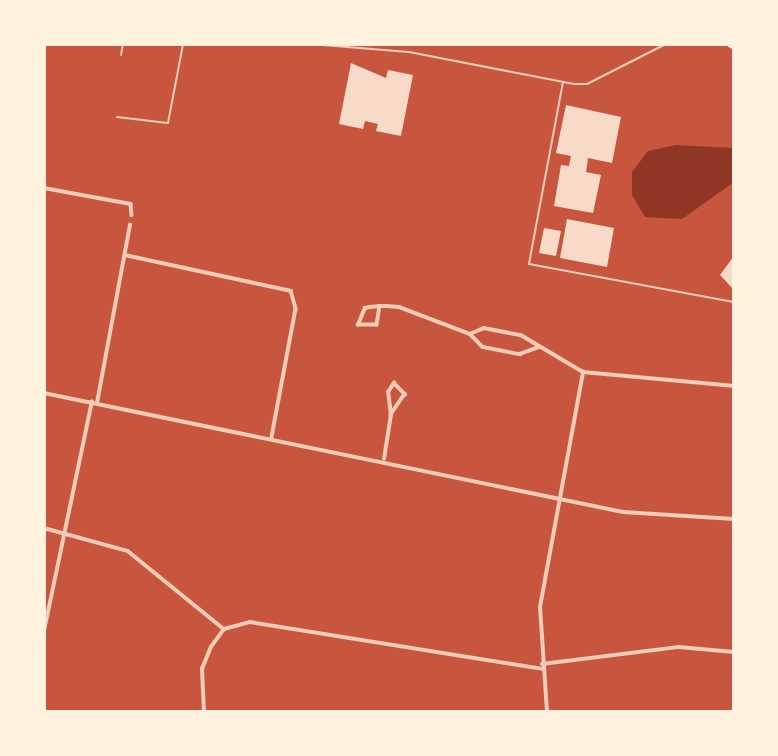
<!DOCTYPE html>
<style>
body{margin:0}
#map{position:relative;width:778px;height:756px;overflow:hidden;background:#c8553d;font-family:"Source Serif 4",serif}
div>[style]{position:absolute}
.water>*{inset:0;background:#8f3625}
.building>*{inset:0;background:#f7dbc8}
.service>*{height:2px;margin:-1px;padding:0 1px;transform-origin:1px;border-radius:1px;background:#f1ccb7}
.minor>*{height:3.5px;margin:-1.75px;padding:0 1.75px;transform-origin:1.75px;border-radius:1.75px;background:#f1ccb7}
.secondary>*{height:5px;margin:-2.5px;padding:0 2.5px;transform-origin:2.5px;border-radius:2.5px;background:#fff3e0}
span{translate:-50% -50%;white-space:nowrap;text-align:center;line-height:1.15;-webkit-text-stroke:7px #fff3e0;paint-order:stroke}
.frame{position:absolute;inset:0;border:46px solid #fff3e0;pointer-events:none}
</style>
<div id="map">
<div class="water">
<div style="clip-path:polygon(676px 145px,733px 148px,734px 182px,682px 219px,645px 217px,632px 195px,632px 172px,648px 151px)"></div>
</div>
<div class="building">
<div style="clip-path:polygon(351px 63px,386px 78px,388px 70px,413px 75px,401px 136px,376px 131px,378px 124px,365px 121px,363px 129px,339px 124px)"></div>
<div style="clip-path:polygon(566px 105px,621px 117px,612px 163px,588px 158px,586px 172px,601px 175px,593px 213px,554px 206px,561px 165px,569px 166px,571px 156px,556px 153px)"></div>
<div style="clip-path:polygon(567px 219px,614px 228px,607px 267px,560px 258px)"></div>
<div style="clip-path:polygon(544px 228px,561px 231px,556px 256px,539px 253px)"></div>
<div style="clip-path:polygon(734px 256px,734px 290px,720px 275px)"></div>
</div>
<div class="service">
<div style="left:310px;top:44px;width:99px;rotate:4.6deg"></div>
<div style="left:409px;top:52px;width:168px;rotate:11deg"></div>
<div style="left:574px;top:84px;width:13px"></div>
<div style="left:587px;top:84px;width:89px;rotate:-26.9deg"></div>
<div style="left:121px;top:55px;width:11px;rotate:-80deg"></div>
<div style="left:563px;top:82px;width:185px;rotate:100.6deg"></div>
<div style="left:529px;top:264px;width:208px;rotate:10.5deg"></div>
<div style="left:117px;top:117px;width:51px;rotate:6.7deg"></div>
<div style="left:168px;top:123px;width:80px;rotate:-79.2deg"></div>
</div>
<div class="minor">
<div style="left:44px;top:188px;width:88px;rotate:10.4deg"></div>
<div style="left:131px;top:204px;width:11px;rotate:85deg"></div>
<div style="left:125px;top:255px;width:170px;rotate:12.2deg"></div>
<div style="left:291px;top:291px;width:19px;rotate:74deg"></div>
<div style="left:296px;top:309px;width:130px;rotate:100.6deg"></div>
<div style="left:380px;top:306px;width:19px;rotate:99deg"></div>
<div style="left:377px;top:325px;width:19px;rotate:180deg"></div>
<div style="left:358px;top:325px;width:18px;rotate:-68deg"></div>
<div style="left:365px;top:308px;width:5px;rotate:-11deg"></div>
<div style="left:370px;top:307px;width:10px;rotate:-6deg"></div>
<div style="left:380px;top:306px;width:7px"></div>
<div style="left:387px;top:306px;width:12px;rotate:5deg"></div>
<div style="left:399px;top:307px;width:76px;rotate:20.8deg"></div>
<div style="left:470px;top:334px;width:18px;rotate:45deg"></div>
<div style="left:483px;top:347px;width:38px;rotate:11deg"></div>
<div style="left:520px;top:354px;width:20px;rotate:-20deg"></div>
<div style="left:470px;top:334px;width:15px;rotate:-23deg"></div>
<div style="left:484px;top:328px;width:38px;rotate:11deg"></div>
<div style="left:521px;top:335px;width:72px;rotate:30.8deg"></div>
<div style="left:583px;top:372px;width:152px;rotate:5.3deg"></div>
<div style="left:394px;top:383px;width:16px;rotate:45deg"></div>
<div style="left:405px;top:394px;width:25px;rotate:124deg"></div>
<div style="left:391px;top:415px;width:23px;rotate:-97deg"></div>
<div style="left:388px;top:392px;width:11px;rotate:-56deg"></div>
<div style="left:44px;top:393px;width:591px;rotate:11.61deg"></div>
<div style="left:623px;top:512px;width:111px;rotate:3.6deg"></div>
<div style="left:97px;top:403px;width:181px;rotate:-79.5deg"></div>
<div style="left:384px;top:459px;width:45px;rotate:-81deg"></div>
<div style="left:44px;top:528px;width:87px;rotate:15.3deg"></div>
<div style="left:128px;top:551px;width:124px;rotate:39.1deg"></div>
<div style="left:44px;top:631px;width:234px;rotate:-78.2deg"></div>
<div style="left:542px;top:664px;width:138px;rotate:-7.1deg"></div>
<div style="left:679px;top:647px;width:55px;rotate:5.2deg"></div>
<div style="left:204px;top:712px;width:43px;rotate:-92.7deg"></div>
<div style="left:202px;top:669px;width:24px;rotate:-68deg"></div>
<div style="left:211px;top:647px;width:22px;rotate:-54deg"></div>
<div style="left:224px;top:629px;width:27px;rotate:-15deg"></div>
<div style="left:250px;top:622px;width:296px;rotate:9.1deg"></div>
<div style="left:547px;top:712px;width:105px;rotate:-93.8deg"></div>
<div style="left:540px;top:607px;width:239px;rotate:-79.6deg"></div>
</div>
<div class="secondary">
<div style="left:729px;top:44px;width:6px;rotate:31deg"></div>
</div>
<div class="frame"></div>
</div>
